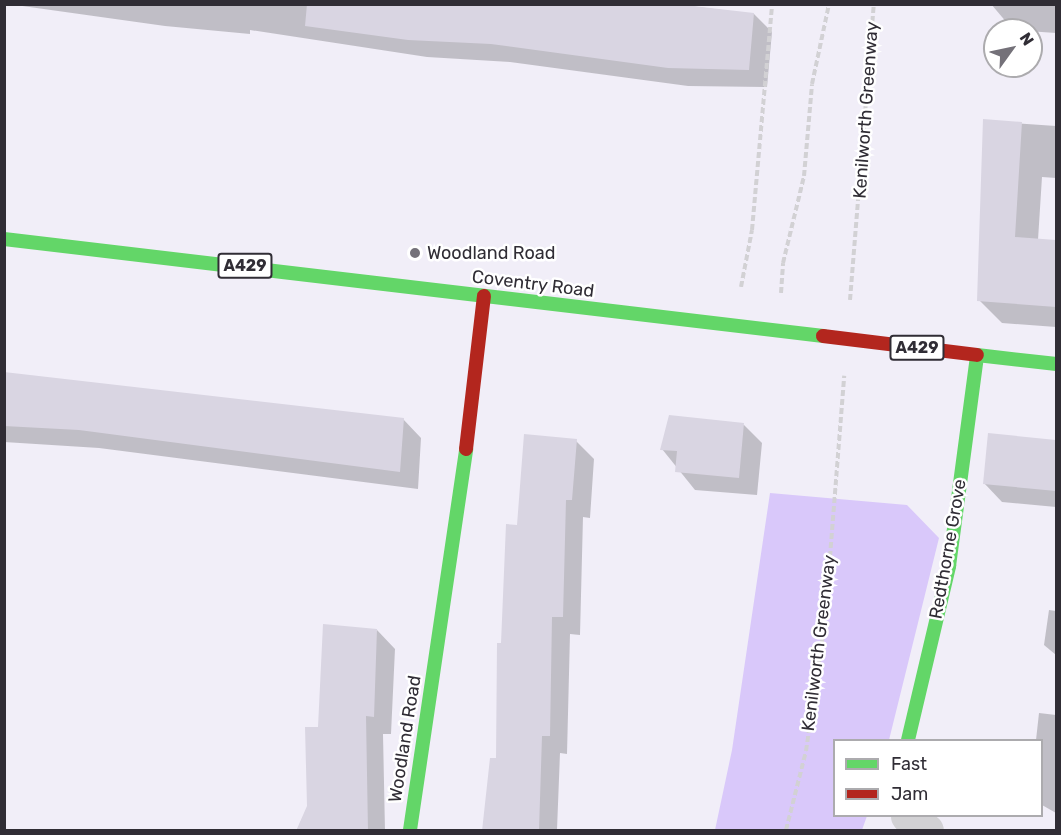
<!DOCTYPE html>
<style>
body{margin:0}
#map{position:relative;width:1061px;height:835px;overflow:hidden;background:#f1eef8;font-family:Rubik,sans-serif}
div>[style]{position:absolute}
.forest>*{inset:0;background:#d9c8fa}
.shadow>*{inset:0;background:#0003}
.building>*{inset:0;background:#d9d5e2}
.path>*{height:4px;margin-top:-2px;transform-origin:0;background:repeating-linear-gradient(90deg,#d2d1d4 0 6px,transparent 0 9px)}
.street>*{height:33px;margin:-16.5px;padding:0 16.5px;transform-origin:16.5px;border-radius:16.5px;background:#d2d1d4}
.fast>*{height:14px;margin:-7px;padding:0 7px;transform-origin:7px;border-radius:7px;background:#63d668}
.jam>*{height:14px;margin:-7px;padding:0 7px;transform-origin:7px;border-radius:7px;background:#b3261e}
.dots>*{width:16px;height:16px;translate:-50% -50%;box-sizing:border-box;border:3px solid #fff;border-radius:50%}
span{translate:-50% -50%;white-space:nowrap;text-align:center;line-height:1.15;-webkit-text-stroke:5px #fff;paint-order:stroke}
.shield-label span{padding:2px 4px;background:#fff;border:2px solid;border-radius:4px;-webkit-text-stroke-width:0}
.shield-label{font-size:16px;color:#302d35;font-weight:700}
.street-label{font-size:18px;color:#302d35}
.poi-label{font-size:18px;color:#302d35}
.left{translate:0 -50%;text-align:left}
.frame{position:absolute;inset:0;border:6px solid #302d35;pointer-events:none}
.legend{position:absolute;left:833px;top:739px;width:210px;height:78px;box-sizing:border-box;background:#fff;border:2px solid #acabae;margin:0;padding:8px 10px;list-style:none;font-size:18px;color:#302d35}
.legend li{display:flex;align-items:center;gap:12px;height:30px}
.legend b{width:30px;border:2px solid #acabae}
.north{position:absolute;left:983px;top:18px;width:60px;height:60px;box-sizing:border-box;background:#fff;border:2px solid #acabae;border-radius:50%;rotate:57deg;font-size:16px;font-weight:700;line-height:24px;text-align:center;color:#302d35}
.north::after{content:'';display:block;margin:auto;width:21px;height:27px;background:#747179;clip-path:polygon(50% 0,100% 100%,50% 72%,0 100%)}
</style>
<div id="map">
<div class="forest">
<div style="clip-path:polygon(770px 493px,907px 505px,939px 538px,889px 740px,834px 740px,834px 816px,867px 816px,862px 830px,715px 830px,732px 750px)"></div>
</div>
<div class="shadow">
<div style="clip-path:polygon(8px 4px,674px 4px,754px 14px,772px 32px,767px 87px,688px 86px,510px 62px,427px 57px,250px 30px,250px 34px,165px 26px)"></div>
<div style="clip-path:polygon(991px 4px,1056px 4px,1056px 33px,1013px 30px)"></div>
<div style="clip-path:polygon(984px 121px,1056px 126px,1056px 178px,1042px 177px,1038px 240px,1056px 241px,1056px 327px,1002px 323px,979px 300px)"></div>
<div style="clip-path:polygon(4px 375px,403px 419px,421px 438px,418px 489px,99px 448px,4px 442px)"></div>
<div style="clip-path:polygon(744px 425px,762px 443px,757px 495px,695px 490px,662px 449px)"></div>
<div style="clip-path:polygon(989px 435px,1056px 442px,1056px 507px,1002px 502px,984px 483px)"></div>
<div style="clip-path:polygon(576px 441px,594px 459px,590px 518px,583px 517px,580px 635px,570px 634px,567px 754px,560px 753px,557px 830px,484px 830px,497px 760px,502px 645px,518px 526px)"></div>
<div style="clip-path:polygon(1049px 610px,1056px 611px,1056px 655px,1044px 645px)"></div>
<div style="clip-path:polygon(377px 630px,395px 649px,391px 734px,383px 734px,385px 830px,297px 830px,308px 806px,319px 729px)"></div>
<div style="clip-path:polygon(1039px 713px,1056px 715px,1056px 813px,1042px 805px,1042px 740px,1036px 740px)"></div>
</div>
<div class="building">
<div style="clip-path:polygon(307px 4px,675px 4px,754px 13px,749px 70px,668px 68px,491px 44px,408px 40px,305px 26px)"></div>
<div style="clip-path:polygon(983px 119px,1022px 122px,1015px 237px,1056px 240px,1056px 307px,977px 301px)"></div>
<div style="clip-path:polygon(4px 372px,404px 418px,400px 472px,79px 430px,4px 426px)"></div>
<div style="clip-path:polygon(669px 415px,744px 423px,739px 478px,675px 472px,677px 451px,660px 450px)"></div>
<div style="clip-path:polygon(988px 433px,1056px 440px,1056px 491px,983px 484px)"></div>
<div style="clip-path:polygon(524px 434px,577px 439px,572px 500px,566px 500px,563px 617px,552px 617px,550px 736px,542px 736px,539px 831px,482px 831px,490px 758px,496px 758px,497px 643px,501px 643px,506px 524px,517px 525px)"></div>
<div style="clip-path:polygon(323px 624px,377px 629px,374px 717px,366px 716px,368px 831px,296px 831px,307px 806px,305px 727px,318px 727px)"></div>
</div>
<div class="path">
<div style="left:741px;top:287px;width:58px;rotate:-79.1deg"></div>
<div style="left:752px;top:230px;width:227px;rotate:-84.9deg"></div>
<div style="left:781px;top:293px;width:30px;rotate:-86deg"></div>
<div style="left:783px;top:263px;width:89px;rotate:-76.4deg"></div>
<div style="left:804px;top:176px;width:92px;rotate:-85deg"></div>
<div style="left:812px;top:84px;width:82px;rotate:-78deg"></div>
<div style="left:850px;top:300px;width:297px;rotate:-85.4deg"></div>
<div style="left:786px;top:830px;width:81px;rotate:-75.8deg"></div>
<div style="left:806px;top:751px;width:132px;rotate:-81.7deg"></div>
<div style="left:825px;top:620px;width:245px;rotate:-85.5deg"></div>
</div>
<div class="street">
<div style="left:907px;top:816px;width:16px;rotate:50deg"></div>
<div style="left:917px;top:828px;width:10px;rotate:11deg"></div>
</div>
<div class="fast">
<div style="left:4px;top:239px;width:825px;rotate:6.75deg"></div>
<div style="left:977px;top:355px;width:80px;rotate:6.5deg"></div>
<div style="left:908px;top:740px;width:179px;rotate:-76.7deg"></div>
<div style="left:949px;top:566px;width:212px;rotate:-82.4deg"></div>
<div style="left:410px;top:830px;width:385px;rotate:-81.6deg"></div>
</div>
<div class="jam">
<div style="left:823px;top:336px;width:155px;rotate:7deg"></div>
<div style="left:466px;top:449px;width:154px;rotate:-83.3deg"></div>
</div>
<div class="dots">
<div style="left:415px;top:253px;background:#747179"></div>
</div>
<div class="shield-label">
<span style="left:245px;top:266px">A429</span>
<span style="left:917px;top:348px">A429</span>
</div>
<div class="street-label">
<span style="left:866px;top:110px;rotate:-86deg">Kenilworth Greenway</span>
<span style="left:533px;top:284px;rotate:7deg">Coventry Road</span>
<span style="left:948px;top:549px;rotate:-80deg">Redthorne Grove</span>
<span style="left:819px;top:643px;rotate:-83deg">Kenilworth Greenway</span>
<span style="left:405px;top:739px;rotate:-81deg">Woodland Road</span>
</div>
<div class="poi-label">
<span class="left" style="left:427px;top:253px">Woodland Road</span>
</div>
<div class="frame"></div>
<ul class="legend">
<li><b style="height:8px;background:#63d668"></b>Fast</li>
<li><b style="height:8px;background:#b3261e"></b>Jam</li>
</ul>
<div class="north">N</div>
</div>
